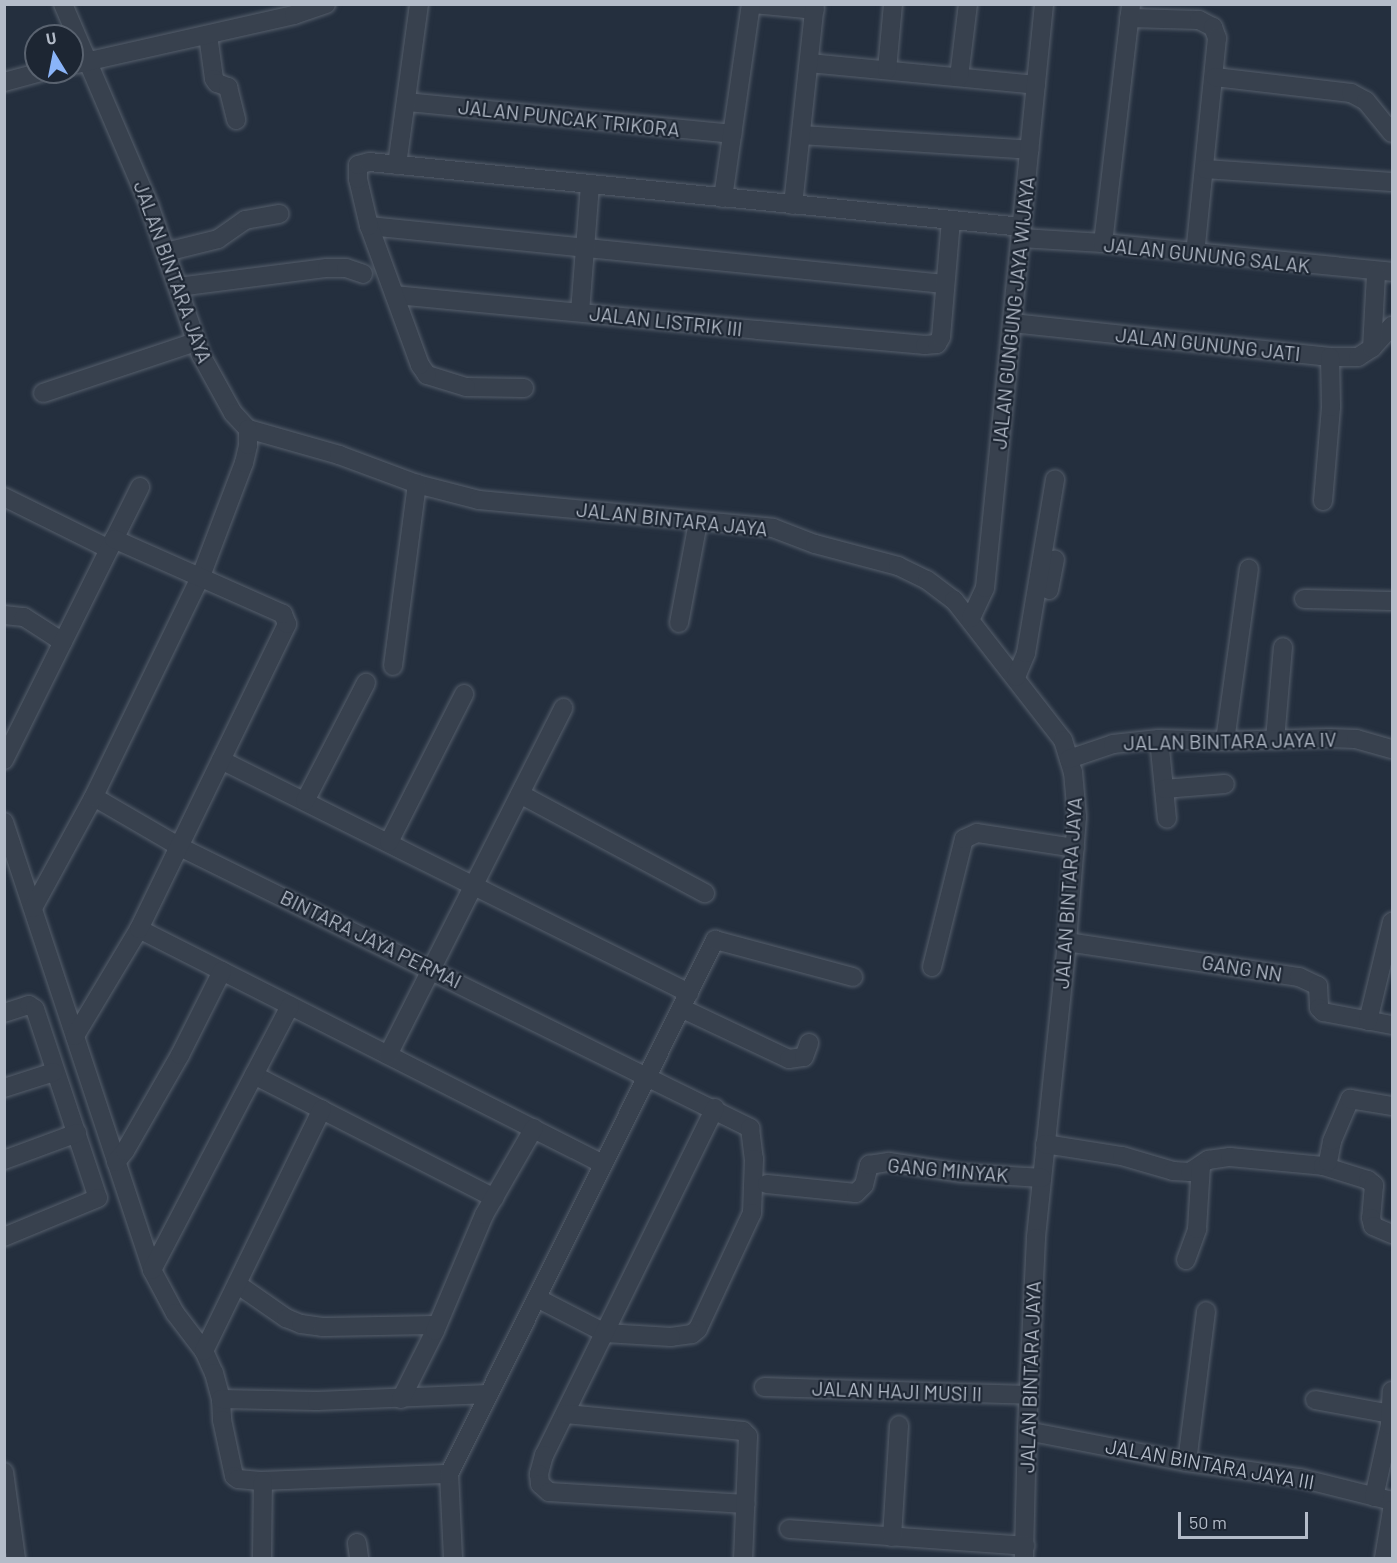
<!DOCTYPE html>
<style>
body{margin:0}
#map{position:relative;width:1397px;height:1563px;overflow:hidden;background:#242f3e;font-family:Barlow,sans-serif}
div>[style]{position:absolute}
.roads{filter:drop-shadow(0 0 2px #565f6c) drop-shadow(0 0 2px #565f6c)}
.minor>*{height:18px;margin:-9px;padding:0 9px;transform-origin:9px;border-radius:9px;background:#38414e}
span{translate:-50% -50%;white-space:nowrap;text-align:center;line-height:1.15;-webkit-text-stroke:4.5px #1d2633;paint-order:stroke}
.street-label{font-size:20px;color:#b4bcc9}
.frame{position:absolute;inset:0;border:6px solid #b4bcc9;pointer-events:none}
.north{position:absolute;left:24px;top:24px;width:60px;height:60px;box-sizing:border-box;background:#1d2633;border:2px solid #59626f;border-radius:50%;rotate:350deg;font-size:16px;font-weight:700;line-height:24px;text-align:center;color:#b4bcc9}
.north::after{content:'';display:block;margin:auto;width:21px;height:27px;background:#8ab4f8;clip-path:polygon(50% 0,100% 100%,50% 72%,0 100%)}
.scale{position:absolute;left:1178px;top:1512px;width:130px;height:27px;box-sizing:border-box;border:3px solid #b4bcc9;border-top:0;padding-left:8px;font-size:18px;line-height:21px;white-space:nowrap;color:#b4bcc9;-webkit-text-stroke:4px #1d2633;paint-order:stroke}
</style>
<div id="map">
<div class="roads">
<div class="minor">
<div style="left:63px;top:4px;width:219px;rotate:66.8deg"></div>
<div style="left:149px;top:205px;width:159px;rotate:70.9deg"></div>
<div style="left:201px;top:355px;width:66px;rotate:61.1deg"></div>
<div style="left:233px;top:413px;width:22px;rotate:47deg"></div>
<div style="left:248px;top:429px;width:95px;rotate:15.9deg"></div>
<div style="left:339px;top:455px;width:83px;rotate:20.4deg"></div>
<div style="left:417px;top:484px;width:64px;rotate:14.5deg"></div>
<div style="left:479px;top:500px;width:295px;rotate:5.4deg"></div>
<div style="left:773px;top:528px;width:45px;rotate:20.9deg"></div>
<div style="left:815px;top:544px;width:86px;rotate:14.8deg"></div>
<div style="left:898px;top:566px;width:32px;rotate:26deg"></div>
<div style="left:927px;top:580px;width:34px;rotate:37deg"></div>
<div style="left:954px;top:600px;width:177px;rotate:52.1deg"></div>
<div style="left:1063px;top:740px;width:34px;rotate:73deg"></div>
<div style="left:1073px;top:772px;width:45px;rotate:84.9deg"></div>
<div style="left:1077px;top:817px;width:125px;rotate:94.6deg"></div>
<div style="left:1067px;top:942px;width:298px;rotate:96deg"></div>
<div style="left:1036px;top:1238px;width:193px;rotate:92.7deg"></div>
<div style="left:1027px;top:1431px;width:127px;rotate:91.4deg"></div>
<div style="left:752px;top:4px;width:63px;rotate:5.4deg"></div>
<div style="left:1129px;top:18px;width:70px;rotate:1.6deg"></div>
<div style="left:1199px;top:20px;width:16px;rotate:27deg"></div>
<div style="left:1213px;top:27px;width:12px;rotate:70deg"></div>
<div style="left:1217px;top:38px;width:216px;rotate:95.8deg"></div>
<div style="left:208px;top:35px;width:44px;rotate:82.2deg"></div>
<div style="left:214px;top:79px;width:5px;rotate:53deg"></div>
<div style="left:217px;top:83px;width:12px;rotate:20deg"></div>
<div style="left:228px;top:87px;width:34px;rotate:76deg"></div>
<div style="left:809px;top:63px;width:228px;rotate:5.5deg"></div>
<div style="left:72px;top:65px;width:228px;rotate:-12.7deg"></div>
<div style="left:294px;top:15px;width:34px;rotate:-19deg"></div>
<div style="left:887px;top:70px;width:66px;rotate:-84.8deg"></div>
<div style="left:959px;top:77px;width:74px;rotate:-83deg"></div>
<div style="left:1215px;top:77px;width:137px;rotate:6.7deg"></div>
<div style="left:1351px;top:93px;width:17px;rotate:28deg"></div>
<div style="left:1366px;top:101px;width:41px;rotate:50.9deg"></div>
<div style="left:4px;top:82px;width:39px;rotate:-15deg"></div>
<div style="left:407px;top:102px;width:327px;rotate:5.6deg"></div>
<div style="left:801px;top:135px;width:229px;rotate:3.7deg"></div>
<div style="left:397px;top:165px;width:162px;rotate:-82.2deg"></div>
<div style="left:1205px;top:169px;width:187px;rotate:4deg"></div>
<div style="left:723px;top:198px;width:196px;rotate:-81.8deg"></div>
<div style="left:793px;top:205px;width:202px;rotate:-83.8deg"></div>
<div style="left:369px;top:226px;width:578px;rotate:5.76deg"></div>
<div style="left:1021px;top:238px;width:82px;rotate:3.5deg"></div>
<div style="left:1103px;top:243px;width:290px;rotate:5.7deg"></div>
<div style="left:1103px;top:243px;width:241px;rotate:-83.3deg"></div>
<div style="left:166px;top:252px;width:54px;rotate:-14deg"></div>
<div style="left:218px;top:239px;width:33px;rotate:-35deg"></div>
<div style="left:245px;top:220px;width:35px;rotate:-10deg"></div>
<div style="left:178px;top:287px;width:150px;rotate:-7.3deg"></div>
<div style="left:327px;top:268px;width:19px"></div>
<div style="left:346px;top:268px;width:18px;rotate:19deg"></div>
<div style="left:395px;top:295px;width:365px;rotate:5.5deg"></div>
<div style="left:758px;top:330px;width:168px;rotate:5.1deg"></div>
<div style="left:925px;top:345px;width:12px;rotate:-5deg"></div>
<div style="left:937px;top:344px;width:8px;rotate:-60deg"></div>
<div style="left:941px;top:337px;width:117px;rotate:-85.1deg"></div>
<div style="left:580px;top:312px;width:128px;rotate:-85.5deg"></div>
<div style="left:1012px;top:323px;width:320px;rotate:6.1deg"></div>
<div style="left:1330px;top:357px;width:28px"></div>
<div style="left:1358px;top:357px;width:17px;rotate:-33deg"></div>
<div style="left:1372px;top:348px;width:30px;rotate:-48deg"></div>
<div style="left:1372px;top:348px;width:75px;rotate:-86.9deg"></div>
<div style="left:524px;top:388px;width:58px;rotate:-179deg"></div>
<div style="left:466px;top:387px;width:41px;rotate:-162.9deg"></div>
<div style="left:427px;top:375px;width:12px;rotate:-125deg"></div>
<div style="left:420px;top:365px;width:148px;rotate:-110.1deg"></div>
<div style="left:369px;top:226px;width:48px;rotate:-103.2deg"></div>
<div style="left:358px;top:179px;width:14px;rotate:-90deg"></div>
<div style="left:358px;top:165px;width:11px;rotate:-15deg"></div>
<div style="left:369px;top:162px;width:656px;rotate:5.68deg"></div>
<div style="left:43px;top:393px;width:160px;rotate:-18.5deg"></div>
<div style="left:4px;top:497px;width:117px;rotate:26.3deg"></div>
<div style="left:1323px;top:501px;width:94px;rotate:-85.1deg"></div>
<div style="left:1331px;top:407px;width:50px;rotate:-91.1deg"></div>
<div style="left:1049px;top:590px;width:31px;rotate:-79deg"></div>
<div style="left:1304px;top:599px;width:88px;rotate:1.3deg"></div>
<div style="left:4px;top:615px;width:20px;rotate:6deg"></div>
<div style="left:24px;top:617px;width:46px;rotate:32.7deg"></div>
<div style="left:971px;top:618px;width:33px;rotate:-65deg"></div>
<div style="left:985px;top:588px;width:587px;rotate:-84.23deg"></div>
<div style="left:679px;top:623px;width:103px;rotate:-79.3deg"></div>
<div style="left:393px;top:666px;width:184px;rotate:-82.5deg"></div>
<div style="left:1016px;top:677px;width:26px;rotate:-67deg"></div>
<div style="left:1026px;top:653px;width:176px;rotate:-80.5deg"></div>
<div style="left:1159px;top:739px;width:80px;rotate:84.3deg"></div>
<div style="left:1275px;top:740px;width:93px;rotate:-85.1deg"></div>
<div style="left:1225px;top:741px;width:174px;rotate:-82.1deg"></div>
<div style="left:1069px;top:759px;width:46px;rotate:-18.8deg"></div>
<div style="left:1113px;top:744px;width:46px;rotate:-6.2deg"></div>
<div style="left:1159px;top:739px;width:66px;rotate:1.7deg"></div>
<div style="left:1225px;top:741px;width:104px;rotate:-1.7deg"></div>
<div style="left:1329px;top:738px;width:27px;rotate:2deg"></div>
<div style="left:1356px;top:739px;width:37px;rotate:16deg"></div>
<div style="left:4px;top:760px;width:305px;rotate:-63.5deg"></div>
<div style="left:221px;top:760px;width:523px;rotate:26.47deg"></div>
<div style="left:1164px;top:789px;width:61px;rotate:-4.7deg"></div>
<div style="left:520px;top:794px;width:210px;rotate:28.2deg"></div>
<div style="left:94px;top:797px;width:99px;rotate:30.2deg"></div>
<div style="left:180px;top:847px;width:636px;rotate:26.24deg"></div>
<div style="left:750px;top:1128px;width:31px;rotate:83deg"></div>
<div style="left:754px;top:1159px;width:54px;rotate:92.1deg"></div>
<div style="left:752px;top:1213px;width:128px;rotate:115deg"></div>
<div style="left:698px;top:1329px;width:8px;rotate:140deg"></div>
<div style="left:692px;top:1334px;width:21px;rotate:172deg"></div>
<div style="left:671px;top:1337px;width:66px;rotate:-176.5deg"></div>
<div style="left:605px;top:1333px;width:76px;rotate:-152.8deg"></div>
<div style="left:305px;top:801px;width:133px;rotate:-62.7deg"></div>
<div style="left:4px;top:822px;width:472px;rotate:71.7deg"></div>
<div style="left:152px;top:1270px;width:49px;rotate:61.9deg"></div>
<div style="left:175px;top:1313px;width:48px;rotate:52.7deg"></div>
<div style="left:204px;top:1351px;width:24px;rotate:66deg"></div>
<div style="left:214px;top:1373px;width:27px;rotate:75deg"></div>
<div style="left:221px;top:1399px;width:21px;rotate:87deg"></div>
<div style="left:222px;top:1420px;width:57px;rotate:77.9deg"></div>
<div style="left:234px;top:1476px;width:5px;rotate:37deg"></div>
<div style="left:238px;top:1479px;width:25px;rotate:5deg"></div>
<div style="left:263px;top:1481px;width:186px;rotate:-2.2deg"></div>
<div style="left:389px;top:842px;width:166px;rotate:-63.1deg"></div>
<div style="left:33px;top:908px;width:125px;rotate:-61.4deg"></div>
<div style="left:93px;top:798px;width:247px;rotate:-64.1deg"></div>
<div style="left:201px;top:576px;width:121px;rotate:-69.2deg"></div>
<div style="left:244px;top:463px;width:18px;rotate:-77deg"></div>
<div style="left:248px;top:445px;width:16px;rotate:-90deg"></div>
<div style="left:139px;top:929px;width:520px;rotate:26.86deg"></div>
<div style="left:1067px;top:942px;width:235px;rotate:8.6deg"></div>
<div style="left:1299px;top:977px;width:21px;rotate:25deg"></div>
<div style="left:1318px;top:986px;width:22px;rotate:87deg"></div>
<div style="left:1319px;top:1008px;width:6px;rotate:45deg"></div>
<div style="left:1323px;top:1012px;width:70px;rotate:10.7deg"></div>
<div style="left:932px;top:967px;width:132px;rotate:-76deg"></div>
<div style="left:964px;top:839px;width:14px;rotate:-25deg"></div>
<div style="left:977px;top:833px;width:99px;rotate:8.7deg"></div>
<div style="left:681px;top:1008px;width:119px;rotate:25.3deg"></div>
<div style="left:789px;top:1059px;width:15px;rotate:-8deg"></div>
<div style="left:804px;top:1057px;width:15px;rotate:-70deg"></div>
<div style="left:4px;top:1013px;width:26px;rotate:-18deg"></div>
<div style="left:29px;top:1005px;width:7px;rotate:34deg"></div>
<div style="left:35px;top:1009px;width:199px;rotate:71.6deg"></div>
<div style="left:98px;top:1198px;width:102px;rotate:157.5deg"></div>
<div style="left:1368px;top:1021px;width:102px;rotate:-76.4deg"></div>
<div style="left:75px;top:1036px;width:125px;rotate:-59.1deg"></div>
<div style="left:139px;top:929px;width:339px;rotate:-64.1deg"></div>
<div style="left:287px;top:624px;width:11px;rotate:-112deg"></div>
<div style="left:283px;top:614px;width:185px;rotate:-156.1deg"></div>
<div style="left:388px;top:1055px;width:389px;rotate:-63.2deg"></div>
<div style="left:254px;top:1075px;width:270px;rotate:27.1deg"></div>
<div style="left:4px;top:1088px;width:52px;rotate:-17.7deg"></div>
<div style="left:715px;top:1108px;width:387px;rotate:116.2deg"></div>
<div style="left:544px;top:1455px;width:20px;rotate:105deg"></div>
<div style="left:539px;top:1474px;width:10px;rotate:84deg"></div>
<div style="left:540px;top:1484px;width:12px;rotate:42deg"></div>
<div style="left:549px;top:1492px;width:197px;rotate:3.5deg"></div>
<div style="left:1045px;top:1144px;width:78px;rotate:8.9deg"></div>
<div style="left:1122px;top:1156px;width:53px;rotate:16.4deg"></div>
<div style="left:1173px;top:1171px;width:17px;rotate:3deg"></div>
<div style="left:1190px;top:1172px;width:22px;rotate:-34deg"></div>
<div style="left:1208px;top:1160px;width:22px;rotate:-8deg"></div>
<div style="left:1230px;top:1157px;width:93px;rotate:5.5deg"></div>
<div style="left:1323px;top:1166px;width:47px;rotate:17.3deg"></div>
<div style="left:1368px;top:1180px;width:8px;rotate:40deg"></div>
<div style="left:1374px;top:1185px;width:33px;rotate:95deg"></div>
<div style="left:1371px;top:1218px;width:8px;rotate:76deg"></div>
<div style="left:1373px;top:1226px;width:21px;rotate:23deg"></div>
<div style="left:4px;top:1160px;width:78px;rotate:-20.3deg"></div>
<div style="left:116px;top:1162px;width:14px;rotate:-51deg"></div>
<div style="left:125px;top:1151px;width:111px;rotate:-60.2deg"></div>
<div style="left:180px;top:1055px;width:94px;rotate:-63.4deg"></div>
<div style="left:1323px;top:1166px;width:6px;rotate:-39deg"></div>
<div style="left:1328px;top:1162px;width:21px;rotate:-79deg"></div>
<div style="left:1332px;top:1141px;width:46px;rotate:-66.8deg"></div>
<div style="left:1350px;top:1099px;width:43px;rotate:9.5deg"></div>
<div style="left:767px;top:1184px;width:89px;rotate:5.8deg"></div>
<div style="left:856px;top:1193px;width:11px;rotate:-45deg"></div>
<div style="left:864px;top:1185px;width:21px;rotate:-76deg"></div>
<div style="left:869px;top:1165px;width:20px;rotate:-9deg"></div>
<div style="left:889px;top:1162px;width:74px;rotate:8.6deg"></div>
<div style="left:962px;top:1173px;width:80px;rotate:3.6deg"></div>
<div style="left:1186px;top:1260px;width:33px;rotate:-70deg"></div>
<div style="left:1197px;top:1229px;width:63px;rotate:-86.4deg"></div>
<div style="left:152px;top:1270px;width:298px;rotate:-62.4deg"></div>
<div style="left:237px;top:1284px;width:60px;rotate:34.8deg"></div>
<div style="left:286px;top:1318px;width:16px;rotate:22deg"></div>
<div style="left:301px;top:1324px;width:21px;rotate:8deg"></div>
<div style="left:322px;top:1327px;width:115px;rotate:-1deg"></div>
<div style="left:204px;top:1351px;width:269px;rotate:-64deg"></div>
<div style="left:764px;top:1387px;width:265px;rotate:1.7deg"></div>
<div style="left:221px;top:1399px;width:96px;rotate:1.2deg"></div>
<div style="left:317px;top:1401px;width:172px;rotate:-2.3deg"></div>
<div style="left:401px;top:1399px;width:76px;rotate:-63.4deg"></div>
<div style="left:435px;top:1331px;width:126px;rotate:-67.1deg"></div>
<div style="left:484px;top:1215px;width:100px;rotate:-60.1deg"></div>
<div style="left:1315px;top:1400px;width:77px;rotate:10.4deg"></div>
<div style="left:566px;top:1414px;width:178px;rotate:5.5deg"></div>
<div style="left:743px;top:1431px;width:7px;rotate:45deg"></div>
<div style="left:748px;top:1436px;width:122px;rotate:92.3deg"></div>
<div style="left:1027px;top:1431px;width:163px;rotate:11deg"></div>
<div style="left:1187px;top:1462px;width:114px;rotate:8.1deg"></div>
<div style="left:1300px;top:1478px;width:95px;rotate:14deg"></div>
<div style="left:1187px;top:1462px;width:152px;rotate:-82.8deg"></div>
<div style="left:4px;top:1472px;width:87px;rotate:82.1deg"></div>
<div style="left:1374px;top:1497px;width:74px;rotate:-77.5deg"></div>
<div style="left:1390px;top:1425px;width:34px;rotate:-87deg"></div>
<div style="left:789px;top:1529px;width:237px;rotate:4.1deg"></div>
<div style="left:892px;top:1537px;width:112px;rotate:-86.4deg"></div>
<div style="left:357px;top:1543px;width:15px;rotate:82deg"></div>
<div style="left:262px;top:1558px;width:77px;rotate:-89.3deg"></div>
<div style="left:453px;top:1558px;width:84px;rotate:-92.7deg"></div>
<div style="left:449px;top:1474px;width:597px;rotate:-63.52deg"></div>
<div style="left:715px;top:940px;width:143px;rotate:15deg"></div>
<div style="left:1384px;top:1558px;width:49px;rotate:-80.5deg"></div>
</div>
</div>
<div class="street-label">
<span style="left:569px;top:118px;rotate:6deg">JALAN PUNCAK TRIKORA</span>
<span style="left:1207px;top:255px;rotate:6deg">JALAN GUNUNG SALAK</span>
<span style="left:173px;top:272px;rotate:70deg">JALAN BINTARA JAYA</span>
<span style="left:1013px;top:313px;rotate:-84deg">JALAN GUNGUNG JAYA WIJAYA</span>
<span style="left:666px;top:321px;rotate:6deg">JALAN LISTRIK III</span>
<span style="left:1208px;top:344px;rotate:6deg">JALAN GUNUNG JATI</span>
<span style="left:672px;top:519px;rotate:6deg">JALAN BINTARA JAYA</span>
<span style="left:1230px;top:741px;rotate:-1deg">JALAN BINTARA JAYA IV</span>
<span style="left:1068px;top:893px;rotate:-86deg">JALAN BINTARA JAYA</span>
<span style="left:371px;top:939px;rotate:26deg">BINTARA JAYA PERMAI</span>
<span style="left:1242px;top:968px;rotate:9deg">GANG NN</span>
<span style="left:948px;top:1170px;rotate:5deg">GANG MINYAK</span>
<span style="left:1030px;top:1377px;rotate:-88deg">JALAN BINTARA JAYA</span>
<span style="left:897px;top:1391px;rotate:2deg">JALAN HAJI MUSI II</span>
<span style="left:1210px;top:1464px;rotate:10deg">JALAN BINTARA JAYA III</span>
</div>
<div class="frame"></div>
<div class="north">U</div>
<div class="scale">50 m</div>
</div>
